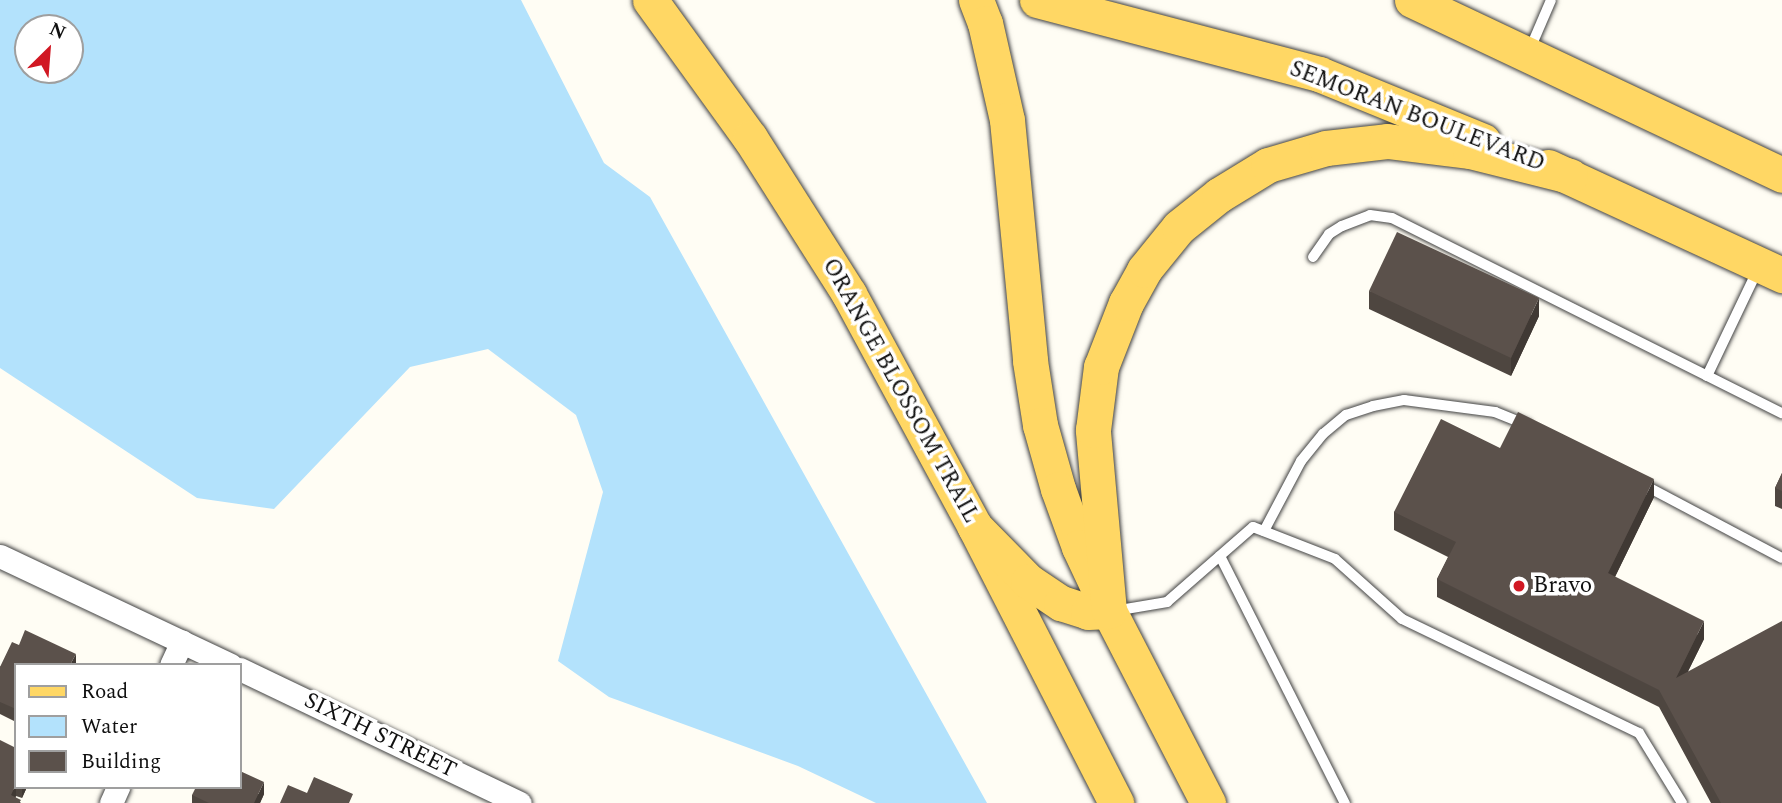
<!DOCTYPE html>
<style>
body{margin:0}
#map{position:relative;width:1782px;height:803px;overflow:hidden;background:#fffdf4;font-family:Spectral,serif}
div>[style]{position:absolute}
.water>*{inset:0;background:#b3e2fc}
.roads{filter:drop-shadow(0 0 2px #434343) drop-shadow(0 0 2px #434343)}
.lane>*{height:10px;margin:-5px;padding:0 5px;transform-origin:5px;border-radius:5px;background:#fff}
.street>*{height:23px;margin:-11.5px;padding:0 11.5px;transform-origin:11.5px;border-radius:11.5px;background:#fff}
.primary>*{height:35px;margin:-17.5px;padding:0 17.5px;transform-origin:17.5px;border-radius:17.5px;background:#ffd764}
.wall>*{inset:0;background:#4e4640}
.shaded-wall>*{inset:0;background:#403934}
.building>*{inset:0;background:#5b514b}
.dots>*{width:19px;height:19px;translate:-50% -50%;box-sizing:border-box;border:4px solid #fff;border-radius:50%}
span{translate:-50% -50%;white-space:nowrap;text-align:center;line-height:1.15;-webkit-text-stroke:7px #fff;paint-order:stroke}
.street-label{font-size:23px;color:#101010}
.poi-label{font-size:23px;color:#101010}
.left{translate:0 -50%;text-align:left}
.legend{position:absolute;left:14px;top:663px;width:228px;height:126px;box-sizing:border-box;background:#fff;border:2px solid #9f9f9f;margin:0;padding:9px 12px;list-style:none;font-size:21px;color:#101010}
.legend li{display:flex;align-items:center;gap:14px;height:35px}
.legend b{width:35px;border:2px solid #9f9f9f}
.north{position:absolute;left:14px;top:14px;width:70px;height:70px;box-sizing:border-box;background:#fff;border:2px solid #9f9f9f;border-radius:50%;rotate:25deg;font-size:19px;font-weight:700;line-height:28px;text-align:center;color:#101010}
.north::after{content:'';display:block;margin:auto;width:24px;height:32px;background:#d11823;clip-path:polygon(50% 0,100% 100%,50% 72%,0 100%)}
</style>
<div id="map">
<div class="water">
<div style="clip-path:polygon(evenodd,0 0,521px 0,604px 163px,650px 197px,987px 803px,876px 803px,798px 766px,609px 697px,558px 661px,603px 492px,576px 415px,488px 349px,410px 367px,274px 509px,197px 498px,0 368px,0 0,28px 28px,70px 28px,70px 70px,28px 70px,28px 28px)"></div>
</div>
<div class="roads">
<div class="lane">
<div style="left:1530px;top:49px;width:53px;rotate:-66.8deg"></div>
<div style="left:1313px;top:257px;width:28px;rotate:-55deg"></div>
<div style="left:1329px;top:234px;width:15px;rotate:-32deg"></div>
<div style="left:1342px;top:226px;width:30px;rotate:-21deg"></div>
<div style="left:1370px;top:215px;width:22px;rotate:8deg"></div>
<div style="left:1392px;top:218px;width:436px;rotate:26.6deg"></div>
<div style="left:1707px;top:376px;width:116px;rotate:-64.5deg"></div>
<div style="left:1644px;top:485px;width:156px;rotate:27.9deg"></div>
<div style="left:1264px;top:531px;width:79px;rotate:-62.1deg"></div>
<div style="left:1301px;top:461px;width:35px;rotate:-51deg"></div>
<div style="left:1323px;top:434px;width:30px;rotate:-40deg"></div>
<div style="left:1346px;top:415px;width:28px;rotate:-18deg"></div>
<div style="left:1373px;top:406px;width:32px;rotate:-11deg"></div>
<div style="left:1404px;top:400px;width:92px;rotate:7.5deg"></div>
<div style="left:1495px;top:412px;width:35px;rotate:22deg"></div>
<div style="left:1220px;top:556px;width:277px;rotate:63.2deg"></div>
<div style="left:1114px;top:611px;width:54px;rotate:-9.6deg"></div>
<div style="left:1167px;top:602px;width:114px;rotate:-41.1deg"></div>
<div style="left:1253px;top:527px;width:88px;rotate:21.3deg"></div>
<div style="left:1335px;top:559px;width:90px;rotate:41.8deg"></div>
<div style="left:1402px;top:619px;width:263px;rotate:25.7deg"></div>
<div style="left:1639px;top:733px;width:82px;rotate:58.4deg"></div>
</div>
<div class="street">
<div style="left:0;top:556px;width:255px;rotate:25.3deg"></div>
<div style="left:171px;top:665px;width:26px;rotate:-65deg"></div>
<div style="left:240px;top:669px;width:310px;rotate:25.6deg"></div>
<div style="left:111px;top:803px;width:17px;rotate:-66deg"></div>
</div>
<div class="primary">
<div style="left:650px;top:0;width:170px;rotate:54.1deg"></div>
<div style="left:750px;top:138px;width:185px;rotate:57.6deg"></div>
<div style="left:849px;top:294px;width:265px;rotate:61.6deg"></div>
<div style="left:975px;top:527px;width:310px;rotate:62.9deg"></div>
<div style="left:976px;top:0;width:25px;rotate:69deg"></div>
<div style="left:985px;top:23px;width:99px;rotate:77.2deg"></div>
<div style="left:1007px;top:120px;width:242px;rotate:84.5deg"></div>
<div style="left:1030px;top:361px;width:65px;rotate:81.1deg"></div>
<div style="left:1040px;top:425px;width:66px;rotate:74.3deg"></div>
<div style="left:1058px;top:489px;width:62px;rotate:70.1deg"></div>
<div style="left:1079px;top:547px;width:71px;rotate:64.9deg"></div>
<div style="left:1109px;top:611px;width:216px;rotate:62.7deg"></div>
<div style="left:1037px;top:0;width:292px;rotate:14.7deg"></div>
<div style="left:1319px;top:74px;width:177px;rotate:22.2deg"></div>
<div style="left:1412px;top:0;width:409px;rotate:25.3deg"></div>
<div style="left:1548px;top:167px;width:258px;rotate:24.8deg"></div>
<div style="left:975px;top:527px;width:76px;rotate:45.5deg"></div>
<div style="left:1028px;top:581px;width:40px;rotate:34deg"></div>
<div style="left:1061px;top:603px;width:28px;rotate:18deg"></div>
<div style="left:1088px;top:612px;width:21px;rotate:-3deg"></div>
<div style="left:1109px;top:611px;width:182px;rotate:-95.1deg"></div>
<div style="left:1093px;top:430px;width:64px;rotate:-82.8deg"></div>
<div style="left:1101px;top:367px;width:69px;rotate:-68.7deg"></div>
<div style="left:1126px;top:303px;width:38px;rotate:-61deg"></div>
<div style="left:1144px;top:270px;width:55px;rotate:-50.9deg"></div>
<div style="left:1179px;top:227px;width:51px;rotate:-38.7deg"></div>
<div style="left:1219px;top:195px;width:57px;rotate:-31.5deg"></div>
<div style="left:1268px;top:165px;width:60px;rotate:-16.3deg"></div>
<div style="left:1326px;top:148px;width:61px;rotate:-6.5deg"></div>
<div style="left:1387px;top:141px;width:84px;rotate:6.9deg"></div>
<div style="left:1470px;top:151px;width:103px;rotate:14deg"></div>
</div>
</div>
<div class="wall">
<div style="clip-path:polygon(1369px 291px,1539px 316px,1511px 376px,1369px 309px)"></div>
<div style="clip-path:polygon(1500px 448px,1654px 497px,1615px 577px,1704px 639px,1688px 671px,1782px 803px,1711px 803px,1659px 707px,1437px 597px,1437px 579px,1448px 557px,1394px 530px,1394px 512px)"></div>
<div style="clip-path:polygon(1782px 473px,1782px 509px,1775px 506px,1775px 488px)"></div>
<div style="clip-path:polygon(19px 645px,76px 665px,16px 665px,16px 722px,0 714px,0 667px)"></div>
<div style="clip-path:polygon(16px 787px,27px 787px,22px 798px,16px 796px,15px 797px,21px 803px,0 803px)"></div>
<div style="clip-path:polygon(264px 794px,260px 803px,192px 803px,192px 795px)"></div>
</div>
<div class="shaded-wall">
<div style="clip-path:polygon(1539px 298px,1539px 316px,1511px 376px,1511px 358px)"></div>
<div style="clip-path:polygon(1654px 479px,1654px 497px,1608px 591px,1608px 573px)"></div>
<div style="clip-path:polygon(1704px 621px,1704px 639px,1676px 696px,1676px 678px)"></div>
<div style="clip-path:polygon(76px 654px,76px 665px,71px 665px,71px 663px)"></div>
<div style="clip-path:polygon(264px 782px,264px 794px,260px 803px,254px 803px)"></div>
<div style="clip-path:polygon(16px 784px,16px 796px,13px 803px,11px 795px)"></div>
<div style="clip-path:polygon(22px 787px,27px 787px,22px 798px)"></div>
</div>
<div class="building">
<div style="clip-path:polygon(1397px 232px,1539px 298px,1511px 358px,1369px 291px)"></div>
<div style="clip-path:polygon(1518px 412px,1654px 479px,1608px 573px,1704px 621px,1676px 678px,1782px 621px,1782px 803px,1721px 803px,1659px 690px,1437px 579px,1456px 542px,1394px 512px,1441px 419px,1500px 448px)"></div>
<div style="clip-path:polygon(1782px 473px,1782px 491px,1775px 488px)"></div>
<div style="clip-path:polygon(25px 630px,76px 654px,71px 663px,74px 665px,16px 665px,16px 709px,0 702px,0 667px,12px 642px,19px 645px)"></div>
<div style="clip-path:polygon(0 740px,16px 748px,16px 784px,11px 795px,21px 800px,19px 803px,0 803px)"></div>
<div style="clip-path:polygon(240px 771px,264px 782px,254px 803px,209px 803px,192px 795px,196px 787px,240px 787px)"></div>
<div style="clip-path:polygon(314px 777px,353px 794px,349px 803px,280px 803px,288px 785px,307px 793px)"></div>
</div>
<div class="dots">
<div style="left:1519px;top:586px;background:#d11823"></div>
</div>
<div class="street-label">
<span style="left:1417px;top:117px;rotate:21deg">SEMORAN BOULEVARD</span>
<span style="left:900px;top:391px;rotate:61deg">ORANGE BLOSSOM TRAIL</span>
<span style="left:380px;top:736px;rotate:26deg">SIXTH STREET</span>
</div>
<div class="poi-label">
<span class="left" style="left:1533px;top:586px">Bravo</span>
</div>
<ul class="legend">
<li><b style="height:9px;background:#ffd764"></b>Road</li>
<li><b style="height:19px;background:#b3e2fc"></b>Water</li>
<li><b style="height:19px;background:#5b514b"></b>Building</li>
</ul>
<div class="north">N</div>
</div>
